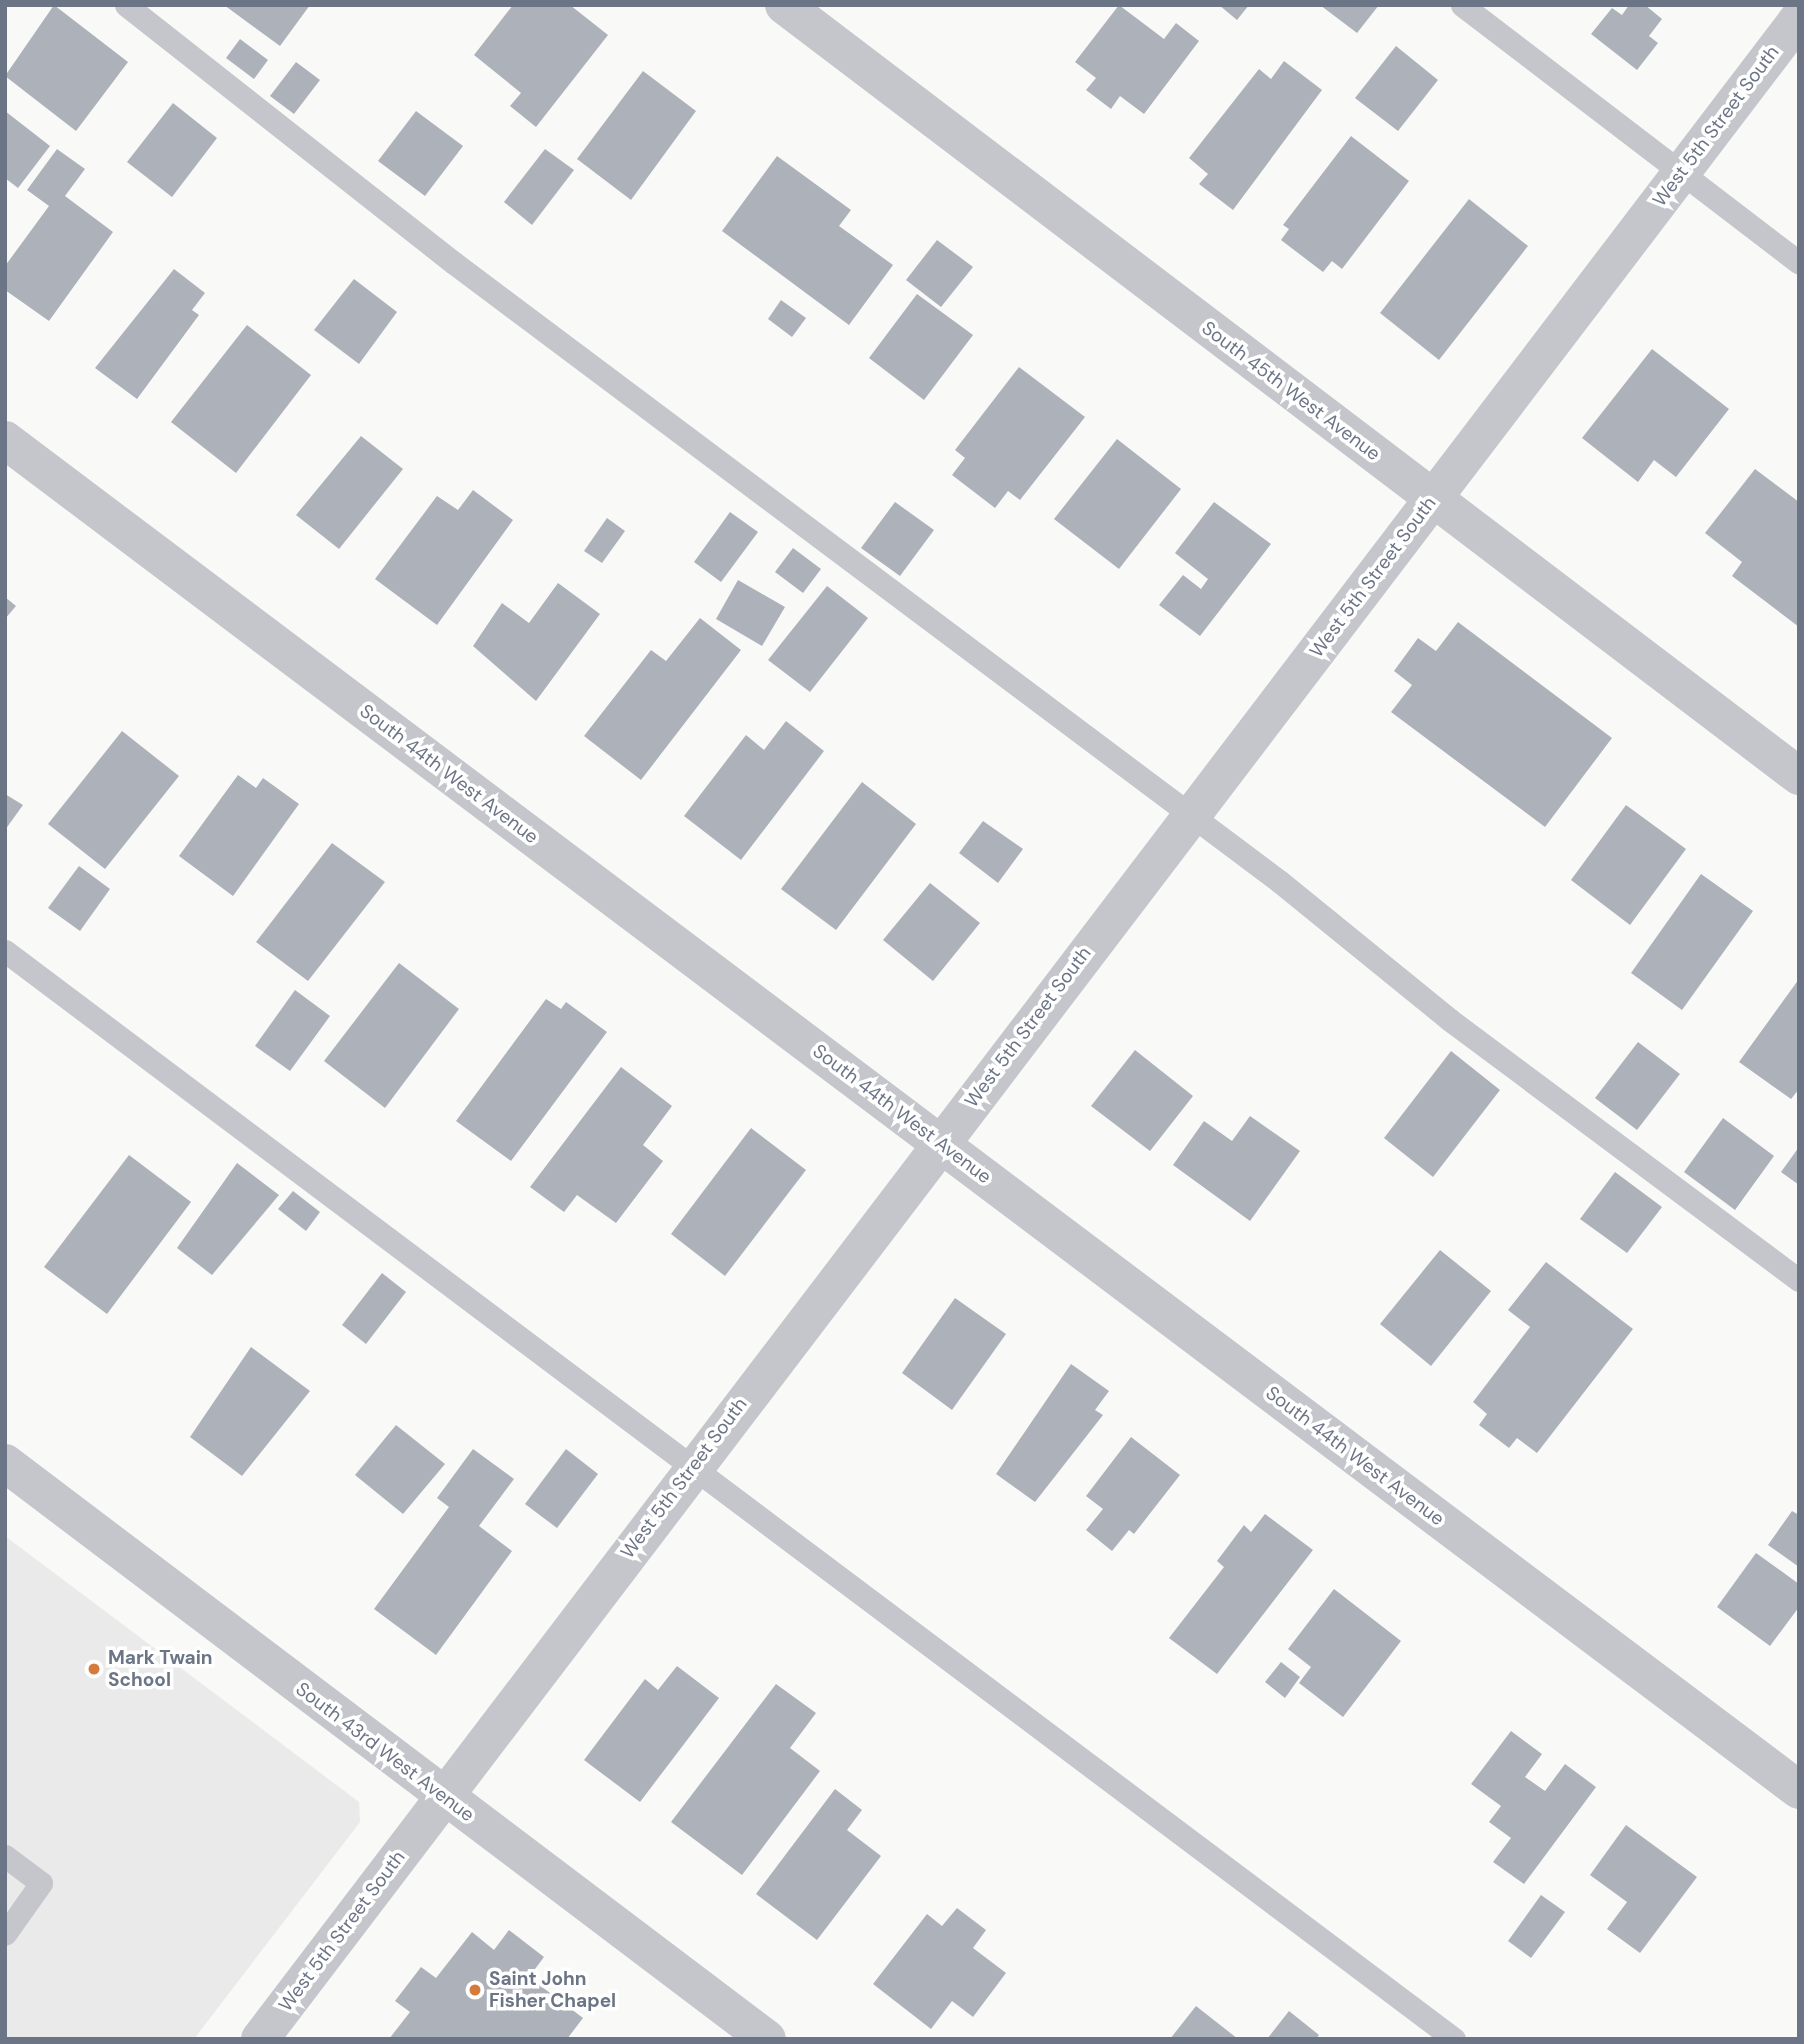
<!DOCTYPE html>
<style>
body{margin:0}
#map{position:relative;width:1804px;height:2044px;overflow:hidden;background:#f9f9f8;font-family:"DM Sans",sans-serif}
div>[style]{position:absolute}
.built>*{inset:0;background:#eaeaeb}
.building>*{inset:0;background:#adb2ba}
.lane>*{height:23px;margin:-11.5px;padding:0 11.5px;transform-origin:11.5px;border-radius:11.5px;background:#c4c6cb}
.street>*{height:38px;margin:-19px;padding:0 19px;transform-origin:19px;border-radius:19px;background:#c4c6cb}
.dots>*{width:19px;height:19px;translate:-50% -50%;box-sizing:border-box;border:4px solid #fff;border-radius:50%}
span{translate:-50% -50%;white-space:nowrap;text-align:center;line-height:1.15;-webkit-text-stroke:7px #fff;paint-order:stroke}
.street-label{font-size:19px;color:#6b7586}
.poi-label{font-size:19px;color:#6b7586;font-weight:700}
.left{translate:0 -50%;text-align:left}
.frame{position:absolute;inset:0;border:7px solid #6b7586;pointer-events:none}
</style>
<div id="map">
<div class="built">
<div style="clip-path:polygon(5px 1536px,359px 1802px,360px 1822px,194px 2039px,5px 2039px)"></div>
</div>
<div class="building">
<div style="clip-path:polygon(54px 5px,128px 62px,76px 131px,5px 76px)"></div>
<div style="clip-path:polygon(224px 5px,310px 5px,280px 46px)"></div>
<div style="clip-path:polygon(513px 5px,570px 5px,608px 35px,536px 127px,510px 106px,521px 93px,474px 55px)"></div>
<div style="clip-path:polygon(1119px 5px,1164px 39px,1176px 23px,1199px 41px,1144px 114px,1120px 96px,1111px 109px,1086px 90px,1096px 78px,1075px 62px)"></div>
<div style="clip-path:polygon(1219px 5px,1249px 5px,1237px 20px)"></div>
<div style="clip-path:polygon(1320px 5px,1379px 5px,1357px 33px)"></div>
<div style="clip-path:polygon(1629px 5px,1645px 5px,1662px 19px,1649px 36px,1658px 43px,1637px 70px,1591px 34px,1612px 8px,1622px 15px)"></div>
<div style="clip-path:polygon(240px 39px,268px 60px,254px 79px,226px 58px)"></div>
<div style="clip-path:polygon(1396px 46px,1438px 80px,1398px 131px,1355px 98px)"></div>
<div style="clip-path:polygon(1284px 61px,1322px 90px,1233px 210px,1199px 184px,1208px 174px,1189px 158px,1259px 69px,1271px 79px)"></div>
<div style="clip-path:polygon(296px 62px,320px 80px,294px 114px,270px 96px)"></div>
<div style="clip-path:polygon(643px 71px,696px 111px,631px 200px,577px 159px)"></div>
<div style="clip-path:polygon(173px 103px,217px 138px,172px 197px,127px 162px)"></div>
<div style="clip-path:polygon(5px 111px,50px 146px,18px 188px,5px 178px)"></div>
<div style="clip-path:polygon(416px 111px,463px 146px,425px 196px,378px 161px)"></div>
<div style="clip-path:polygon(1351px 136px,1409px 181px,1342px 269px,1332px 261px,1323px 272px,1281px 240px,1289px 229px,1283px 225px)"></div>
<div style="clip-path:polygon(57px 149px,85px 169px,65px 196px,113px 232px,49px 321px,5px 290px,5px 266px,49px 206px,27px 190px)"></div>
<div style="clip-path:polygon(545px 149px,574px 170px,532px 225px,504px 202px)"></div>
<div style="clip-path:polygon(777px 156px,851px 210px,839px 226px,893px 265px,849px 325px,722px 231px)"></div>
<div style="clip-path:polygon(1469px 199px,1528px 246px,1439px 360px,1380px 313px)"></div>
<div style="clip-path:polygon(937px 240px,973px 267px,941px 307px,906px 280px)"></div>
<div style="clip-path:polygon(174px 269px,205px 293px,192px 310px,199px 315px,137px 399px,95px 368px)"></div>
<div style="clip-path:polygon(354px 279px,397px 312px,359px 364px,314px 330px)"></div>
<div style="clip-path:polygon(917px 294px,973px 335px,924px 400px,869px 358px)"></div>
<div style="clip-path:polygon(781px 300px,806px 318px,792px 337px,768px 319px)"></div>
<div style="clip-path:polygon(247px 325px,311px 375px,236px 473px,171px 422px)"></div>
<div style="clip-path:polygon(1652px 349px,1729px 409px,1676px 477px,1654px 460px,1638px 482px,1582px 438px)"></div>
<div style="clip-path:polygon(1019px 367px,1085px 417px,1020px 500px,1008px 491px,995px 508px,952px 475px,965px 458px,955px 450px)"></div>
<div style="clip-path:polygon(361px 436px,403px 469px,339px 549px,296px 515px)"></div>
<div style="clip-path:polygon(1117px 439px,1181px 489px,1119px 569px,1054px 519px)"></div>
<div style="clip-path:polygon(1755px 469px,1799px 502px,1799px 627px,1732px 576px,1742px 562px,1705px 533px)"></div>
<div style="clip-path:polygon(473px 490px,513px 520px,437px 625px,375px 579px,437px 496px,458px 510px)"></div>
<div style="clip-path:polygon(895px 502px,934px 530px,900px 576px,861px 548px)"></div>
<div style="clip-path:polygon(1214px 502px,1271px 544px,1200px 636px,1159px 605px,1183px 575px,1201px 589px,1208px 579px,1175px 553px)"></div>
<div style="clip-path:polygon(730px 512px,758px 532px,721px 582px,694px 562px)"></div>
<div style="clip-path:polygon(607px 518px,625px 531px,602px 563px,584px 551px)"></div>
<div style="clip-path:polygon(793px 548px,821px 569px,803px 593px,775px 572px)"></div>
<div style="clip-path:polygon(738px 580px,785px 607px,762px 646px,716px 619px)"></div>
<div style="clip-path:polygon(558px 583px,600px 614px,536px 701px,473px 646px,502px 603px,529px 623px)"></div>
<div style="clip-path:polygon(827px 586px,868px 618px,810px 692px,768px 660px)"></div>
<div style="clip-path:polygon(5px 597px,16px 606px,5px 619px)"></div>
<div style="clip-path:polygon(700px 618px,741px 650px,641px 780px,584px 736px,651px 650px,666px 661px)"></div>
<div style="clip-path:polygon(1458px 622px,1612px 738px,1545px 827px,1391px 712px,1412px 685px,1394px 671px,1418px 638px,1436px 651px)"></div>
<div style="clip-path:polygon(786px 721px,824px 751px,741px 860px,684px 816px,746px 735px,764px 750px)"></div>
<div style="clip-path:polygon(122px 731px,179px 776px,105px 869px,48px 824px)"></div>
<div style="clip-path:polygon(238px 775px,256px 788px,263px 778px,299px 804px,233px 896px,179px 856px)"></div>
<div style="clip-path:polygon(862px 782px,916px 824px,836px 930px,781px 889px)"></div>
<div style="clip-path:polygon(5px 794px,23px 805px,5px 830px)"></div>
<div style="clip-path:polygon(1626px 805px,1686px 849px,1630px 925px,1571px 880px)"></div>
<div style="clip-path:polygon(983px 821px,1023px 849px,998px 883px,959px 853px)"></div>
<div style="clip-path:polygon(332px 843px,385px 882px,308px 981px,256px 942px)"></div>
<div style="clip-path:polygon(79px 866px,110px 889px,80px 931px,48px 908px)"></div>
<div style="clip-path:polygon(1701px 874px,1753px 911px,1682px 1010px,1631px 973px)"></div>
<div style="clip-path:polygon(930px 883px,980px 923px,933px 981px,883px 940px)"></div>
<div style="clip-path:polygon(399px 963px,459px 1009px,385px 1108px,324px 1061px)"></div>
<div style="clip-path:polygon(1799px 979px,1799px 1089px,1791px 1099px,1739px 1062px)"></div>
<div style="clip-path:polygon(295px 990px,330px 1016px,290px 1071px,255px 1046px)"></div>
<div style="clip-path:polygon(546px 999px,561px 1009px,566px 1002px,607px 1032px,511px 1161px,456px 1121px)"></div>
<div style="clip-path:polygon(1638px 1042px,1680px 1074px,1637px 1130px,1595px 1098px)"></div>
<div style="clip-path:polygon(1135px 1050px,1193px 1096px,1150px 1151px,1091px 1106px)"></div>
<div style="clip-path:polygon(1451px 1051px,1500px 1090px,1433px 1177px,1384px 1138px)"></div>
<div style="clip-path:polygon(621px 1067px,672px 1106px,643px 1145px,663px 1161px,616px 1223px,577px 1195px,564px 1212px,530px 1187px)"></div>
<div style="clip-path:polygon(1250px 1116px,1300px 1151px,1250px 1221px,1173px 1165px,1204px 1121px,1232px 1141px)"></div>
<div style="clip-path:polygon(1723px 1118px,1774px 1156px,1735px 1210px,1684px 1172px)"></div>
<div style="clip-path:polygon(751px 1128px,806px 1170px,725px 1276px,671px 1234px)"></div>
<div style="clip-path:polygon(1799px 1147px,1799px 1185px,1781px 1172px)"></div>
<div style="clip-path:polygon(129px 1155px,191px 1202px,107px 1314px,44px 1267px)"></div>
<div style="clip-path:polygon(237px 1163px,279px 1195px,212px 1275px,177px 1248px)"></div>
<div style="clip-path:polygon(1615px 1172px,1662px 1207px,1627px 1253px,1580px 1219px)"></div>
<div style="clip-path:polygon(293px 1191px,320px 1212px,306px 1231px,278px 1209px)"></div>
<div style="clip-path:polygon(1440px 1250px,1491px 1291px,1431px 1366px,1380px 1324px)"></div>
<div style="clip-path:polygon(1546px 1262px,1633px 1329px,1537px 1453px,1517px 1438px,1509px 1448px,1479px 1425px,1487px 1414px,1473px 1402px,1530px 1327px,1508px 1310px)"></div>
<div style="clip-path:polygon(382px 1273px,406px 1292px,366px 1344px,342px 1325px)"></div>
<div style="clip-path:polygon(955px 1298px,1006px 1334px,952px 1410px,902px 1373px)"></div>
<div style="clip-path:polygon(251px 1347px,310px 1391px,242px 1476px,190px 1437px)"></div>
<div style="clip-path:polygon(1071px 1364px,1109px 1391px,1095px 1410px,1103px 1415px,1035px 1502px,996px 1474px)"></div>
<div style="clip-path:polygon(396px 1425px,445px 1464px,403px 1514px,355px 1475px)"></div>
<div style="clip-path:polygon(1131px 1437px,1180px 1475px,1134px 1534px,1129px 1530px,1112px 1551px,1086px 1530px,1103px 1509px,1086px 1496px)"></div>
<div style="clip-path:polygon(473px 1449px,514px 1479px,479px 1526px,512px 1551px,436px 1655px,374px 1609px,449px 1507px,437px 1498px)"></div>
<div style="clip-path:polygon(566px 1449px,598px 1474px,557px 1528px,525px 1504px)"></div>
<div style="clip-path:polygon(1792px 1511px,1799px 1515px,1799px 1567px,1768px 1545px)"></div>
<div style="clip-path:polygon(1265px 1514px,1313px 1550px,1217px 1674px,1169px 1638px,1224px 1567px,1217px 1561px,1244px 1525px,1251px 1532px)"></div>
<div style="clip-path:polygon(1756px 1553px,1799px 1584px,1799px 1607px,1770px 1646px,1717px 1607px)"></div>
<div style="clip-path:polygon(1334px 1589px,1401px 1641px,1343px 1717px,1299px 1683px,1311px 1667px,1288px 1649px)"></div>
<div style="clip-path:polygon(1281px 1662px,1300px 1677px,1285px 1698px,1265px 1682px)"></div>
<div style="clip-path:polygon(677px 1666px,719px 1698px,640px 1802px,584px 1760px,645px 1679px,658px 1690px)"></div>
<div style="clip-path:polygon(776px 1684px,816px 1713px,790px 1748px,820px 1771px,742px 1875px,671px 1822px)"></div>
<div style="clip-path:polygon(1511px 1731px,1542px 1754px,1525px 1777px,1545px 1791px,1565px 1764px,1596px 1787px,1524px 1884px,1493px 1862px,1511px 1838px,1489px 1822px,1501px 1806px,1471px 1784px)"></div>
<div style="clip-path:polygon(835px 1789px,862px 1810px,847px 1830px,881px 1856px,817px 1940px,756px 1894px)"></div>
<div style="clip-path:polygon(1626px 1825px,1697px 1877px,1640px 1953px,1607px 1929px,1627px 1902px,1590px 1875px)"></div>
<div style="clip-path:polygon(1541px 1895px,1565px 1912px,1531px 1958px,1508px 1941px)"></div>
<div style="clip-path:polygon(957px 1908px,986px 1930px,973px 1948px,1006px 1973px,973px 2017px,952px 2001px,931px 2029px,873px 1984px,927px 1914px,942px 1926px)"></div>
<div style="clip-path:polygon(509px 1930px,544px 1957px,529px 1977px,583px 2018px,567px 2039px,389px 2039px,410px 2012px,395px 2001px,421px 1967px,436px 1978px,472px 1932px,494px 1950px)"></div>
<div style="clip-path:polygon(1196px 2006px,1238px 2039px,1170px 2039px)"></div>
<div style="clip-path:polygon(1289px 2011px,1319px 2035px,1316px 2039px,1267px 2039px)"></div>
</div>
<div class="lane">
<div style="left:126px;top:5px;width:417px;rotate:38.2deg"></div>
<div style="left:454px;top:263px;width:1031px;rotate:36.84deg"></div>
<div style="left:1279px;top:881px;width:220px;rotate:39.1deg"></div>
<div style="left:1450px;top:1020px;width:435px;rotate:36.7deg"></div>
<div style="left:1462px;top:5px;width:424px;rotate:37.4deg"></div>
<div style="left:5px;top:951px;width:1812px;rotate:36.9deg"></div>
<div style="left:5px;top:1856px;width:45px;rotate:36.9deg"></div>
<div style="left:41px;top:1883px;width:62px;rotate:125.2deg"></div>
</div>
<div class="street">
<div style="left:784px;top:5px;width:1275px;rotate:37.22deg"></div>
<div style="left:5px;top:440px;width:2245px;rotate:36.96deg"></div>
<div style="left:5px;top:1463px;width:955px;rotate:37.09deg"></div>
<div style="left:260px;top:2039px;width:2540px;rotate:-52.71deg"></div>
</div>
<div class="dots">
<div style="left:94px;top:1669px;background:#d57b3c"></div>
<div style="left:475px;top:1990px;background:#d57b3c"></div>
</div>
<div class="street-label">
<span style="left:1716px;top:126px;rotate:-53deg">West 5th Street South</span>
<span style="left:1291px;top:391px;rotate:37deg">South 45th West Avenue</span>
<span style="left:1373px;top:577px;rotate:-53deg">West 5th Street South</span>
<span style="left:449px;top:774px;rotate:37deg">South 44th West Avenue</span>
<span style="left:1028px;top:1027px;rotate:-53deg">West 5th Street South</span>
<span style="left:902px;top:1114px;rotate:37deg">South 44th West Avenue</span>
<span style="left:1355px;top:1456px;rotate:37deg">South 44th West Avenue</span>
<span style="left:684px;top:1478px;rotate:-53deg">West 5th Street South</span>
<span style="left:385px;top:1752px;rotate:37deg">South 43rd West Avenue</span>
<span style="left:342px;top:1931px;rotate:-53deg">West 5th Street South</span>
</div>
<div class="poi-label">
<span class="left" style="left:108px;top:1669px">Mark Twain<br>School</span>
<span class="left" style="left:489px;top:1990px">Saint John<br>Fisher Chapel</span>
</div>
<div class="frame"></div>
</div>
